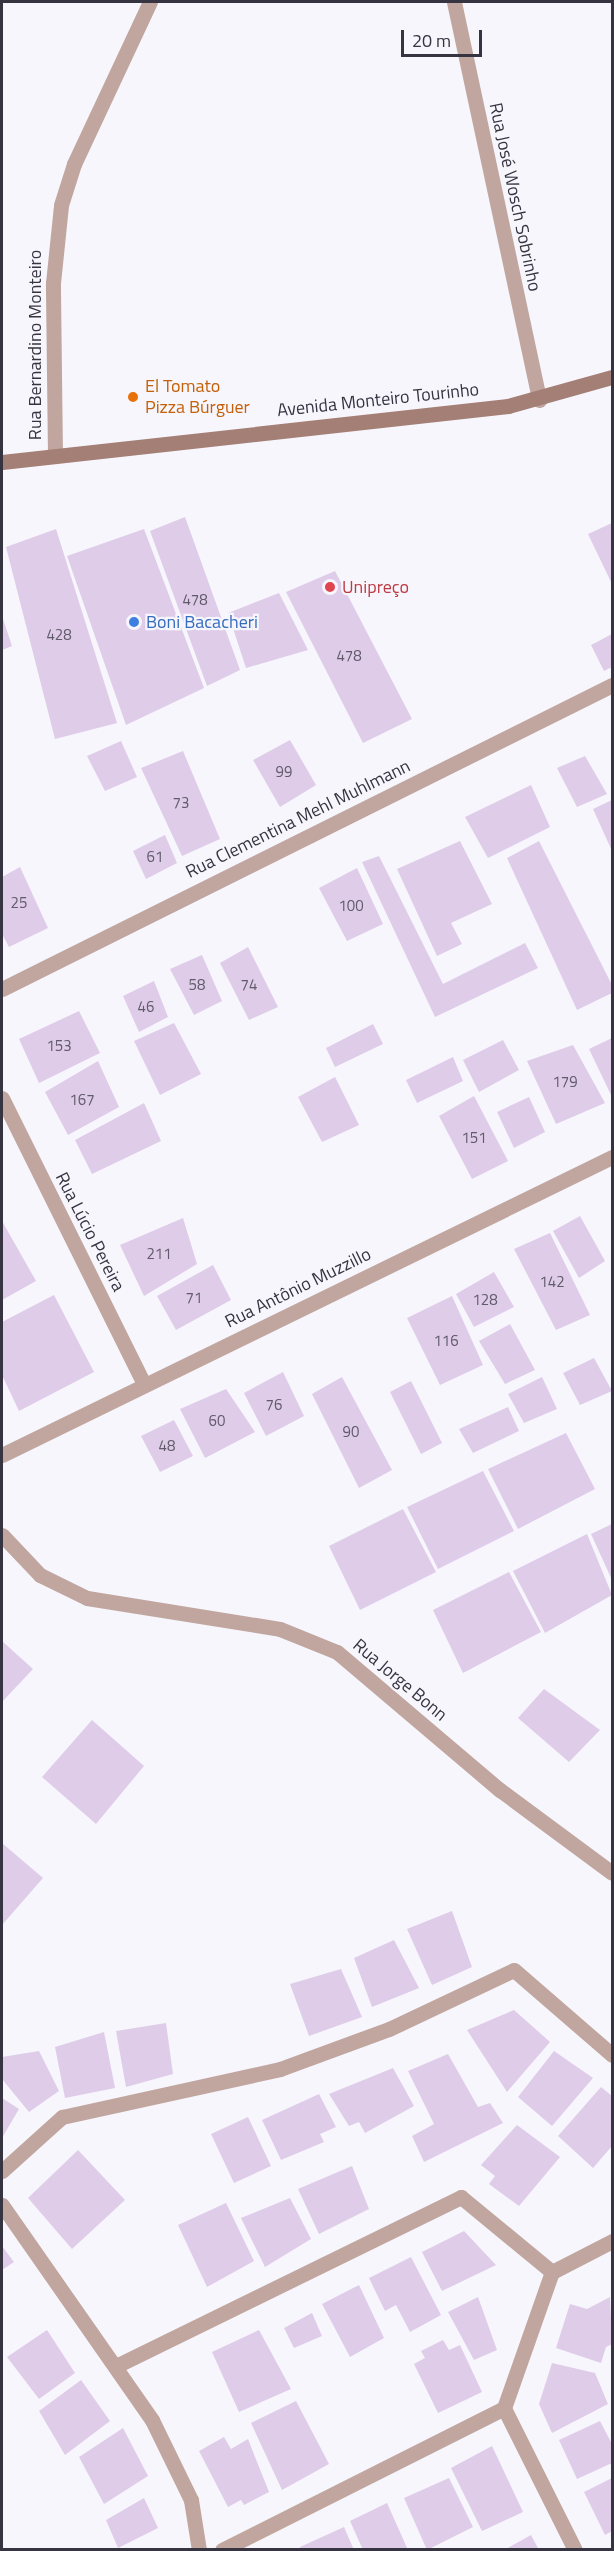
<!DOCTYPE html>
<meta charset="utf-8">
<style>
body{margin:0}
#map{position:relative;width:614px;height:2551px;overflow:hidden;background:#f7f6fd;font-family:"Titillium Web",sans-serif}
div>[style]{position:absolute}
.building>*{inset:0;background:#dfcce8}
.minor>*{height:15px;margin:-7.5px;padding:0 7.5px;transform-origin:7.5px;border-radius:7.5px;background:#c0a69f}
.tertiary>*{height:15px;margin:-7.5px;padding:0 7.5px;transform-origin:7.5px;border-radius:7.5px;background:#c0a69f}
.secondary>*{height:15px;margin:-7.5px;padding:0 7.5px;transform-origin:7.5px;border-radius:7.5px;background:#a47f75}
.dots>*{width:16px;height:16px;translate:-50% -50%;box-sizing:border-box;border:3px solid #f7f6fd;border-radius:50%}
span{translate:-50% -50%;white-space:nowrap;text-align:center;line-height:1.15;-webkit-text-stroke:4.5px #f7f6fd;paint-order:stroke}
.number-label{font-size:15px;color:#605a6a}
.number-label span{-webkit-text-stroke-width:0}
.street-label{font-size:18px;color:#363440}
.food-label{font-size:18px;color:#c56008}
.left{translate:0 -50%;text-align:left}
.health-label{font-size:18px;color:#be3a42}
.shop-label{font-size:18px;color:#366cbe}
.frame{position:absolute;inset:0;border:3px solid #363440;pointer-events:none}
.scale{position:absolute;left:401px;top:30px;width:81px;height:27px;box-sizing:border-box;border:3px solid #363440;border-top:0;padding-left:8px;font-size:18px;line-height:21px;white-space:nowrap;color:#363440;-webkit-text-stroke:4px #f7f6fd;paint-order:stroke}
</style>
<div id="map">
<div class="building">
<div style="clip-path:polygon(185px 517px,240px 670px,207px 686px,150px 531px)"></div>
<div style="clip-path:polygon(612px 523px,612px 584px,588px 534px)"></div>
<div style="clip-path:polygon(56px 529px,117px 723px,55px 739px,6px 547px)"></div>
<div style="clip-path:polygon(144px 529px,204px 688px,126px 725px,67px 556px)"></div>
<div style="clip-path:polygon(335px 571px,412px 719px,363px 743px,286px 592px)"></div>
<div style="clip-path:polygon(279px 593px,308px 650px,246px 668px,228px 613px)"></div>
<div style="clip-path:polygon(2px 616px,12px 646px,2px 650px)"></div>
<div style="clip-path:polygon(612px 634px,612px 667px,604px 671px,591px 645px)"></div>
<div style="clip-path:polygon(290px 740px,316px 785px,280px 807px,253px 760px)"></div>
<div style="clip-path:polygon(121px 741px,137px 777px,105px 791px,87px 756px)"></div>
<div style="clip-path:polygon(183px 751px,220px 839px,182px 856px,141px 768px)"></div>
<div style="clip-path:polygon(585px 756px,607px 794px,577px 807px,557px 768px)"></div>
<div style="clip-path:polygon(531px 785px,550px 827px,488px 858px,465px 817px)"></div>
<div style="clip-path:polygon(612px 800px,612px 851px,593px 809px)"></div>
<div style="clip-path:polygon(165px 835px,177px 863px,146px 879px,133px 851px)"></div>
<div style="clip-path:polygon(460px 841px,492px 904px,451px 923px,462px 944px,437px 956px,397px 869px)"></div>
<div style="clip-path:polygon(539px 841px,612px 985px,612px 993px,577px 1010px,507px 858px)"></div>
<div style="clip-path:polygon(379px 856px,443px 984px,525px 943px,538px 968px,435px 1017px,362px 862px)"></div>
<div style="clip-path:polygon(20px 867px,48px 928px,9px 947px,2px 934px,2px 877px)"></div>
<div style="clip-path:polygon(357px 868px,383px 924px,347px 941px,319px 888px)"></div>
<div style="clip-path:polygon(248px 947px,278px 1007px,249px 1020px,220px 963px)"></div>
<div style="clip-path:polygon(202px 955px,222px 1001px,194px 1015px,170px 969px)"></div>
<div style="clip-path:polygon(154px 981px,168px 1017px,139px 1032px,123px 996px)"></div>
<div style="clip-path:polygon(79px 1011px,100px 1053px,39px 1083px,19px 1039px)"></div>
<div style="clip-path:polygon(174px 1023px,201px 1074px,160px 1095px,134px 1041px)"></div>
<div style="clip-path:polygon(373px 1024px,383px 1044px,335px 1067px,326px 1048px)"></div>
<div style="clip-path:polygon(612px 1038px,612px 1097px,589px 1049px)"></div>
<div style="clip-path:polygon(503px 1040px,519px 1070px,479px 1092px,463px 1060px)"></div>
<div style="clip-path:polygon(573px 1045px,605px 1103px,556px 1124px,527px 1061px)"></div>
<div style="clip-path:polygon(453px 1057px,463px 1081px,417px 1103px,406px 1080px)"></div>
<div style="clip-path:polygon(98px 1061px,119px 1107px,68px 1135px,45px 1092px)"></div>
<div style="clip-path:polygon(335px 1077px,359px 1125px,322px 1142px,298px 1097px)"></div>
<div style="clip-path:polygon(474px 1096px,508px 1161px,472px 1179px,439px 1116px)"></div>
<div style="clip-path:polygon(529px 1097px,545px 1132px,514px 1148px,497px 1112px)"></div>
<div style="clip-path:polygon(144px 1103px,161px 1141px,92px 1174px,75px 1140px)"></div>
<div style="clip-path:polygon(580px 1216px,605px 1261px,579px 1278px,553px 1231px)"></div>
<div style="clip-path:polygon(183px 1218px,197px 1264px,144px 1296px,120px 1245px)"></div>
<div style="clip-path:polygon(2px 1221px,36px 1281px,2px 1300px)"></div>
<div style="clip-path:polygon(550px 1233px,590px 1315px,556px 1330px,514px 1249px)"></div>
<div style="clip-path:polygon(213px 1265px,231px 1300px,176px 1330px,157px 1296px)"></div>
<div style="clip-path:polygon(494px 1272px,514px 1307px,474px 1327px,456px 1294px)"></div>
<div style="clip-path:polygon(54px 1295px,94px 1372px,19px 1411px,2px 1375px,2px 1322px)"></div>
<div style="clip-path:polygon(452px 1296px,483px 1365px,440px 1385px,407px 1318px)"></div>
<div style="clip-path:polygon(510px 1324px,535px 1370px,505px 1384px,479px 1341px)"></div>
<div style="clip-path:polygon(594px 1358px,612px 1391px,580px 1405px,563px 1373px)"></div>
<div style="clip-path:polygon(283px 1372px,304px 1416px,266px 1436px,244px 1393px)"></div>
<div style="clip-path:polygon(342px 1377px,392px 1470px,359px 1488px,312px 1394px)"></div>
<div style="clip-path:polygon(542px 1377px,557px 1409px,524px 1423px,508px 1394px)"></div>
<div style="clip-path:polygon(411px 1381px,442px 1443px,421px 1454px,390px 1392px)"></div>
<div style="clip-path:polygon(226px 1389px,255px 1432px,205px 1458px,180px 1409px)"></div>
<div style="clip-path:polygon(508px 1407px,519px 1431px,473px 1453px,459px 1429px)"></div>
<div style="clip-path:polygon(174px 1420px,193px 1456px,160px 1472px,141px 1436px)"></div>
<div style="clip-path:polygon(566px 1433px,595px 1489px,518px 1529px,488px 1469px)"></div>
<div style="clip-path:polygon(483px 1471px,514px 1531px,438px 1569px,407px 1507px)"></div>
<div style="clip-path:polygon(403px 1509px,436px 1572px,360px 1610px,329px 1546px)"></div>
<div style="clip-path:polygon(612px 1524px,612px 1580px,591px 1534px)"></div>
<div style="clip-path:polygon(587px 1534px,612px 1595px,545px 1633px,513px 1571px)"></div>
<div style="clip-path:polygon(509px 1572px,541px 1632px,463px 1673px,433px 1610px)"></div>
<div style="clip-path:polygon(2px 1641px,33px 1669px,2px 1702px)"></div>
<div style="clip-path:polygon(544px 1689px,600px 1730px,569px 1762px,518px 1718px)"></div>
<div style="clip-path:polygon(92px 1720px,144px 1766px,96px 1824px,42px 1777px)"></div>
<div style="clip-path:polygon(2px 1843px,43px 1878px,2px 1925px)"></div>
<div style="clip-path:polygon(452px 1911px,472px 1967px,432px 1985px,407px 1929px)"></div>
<div style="clip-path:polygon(394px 1940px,419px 1988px,372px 2007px,354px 1958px)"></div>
<div style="clip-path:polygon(341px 1969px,362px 2017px,309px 2036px,290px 1984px)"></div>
<div style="clip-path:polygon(514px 2010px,550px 2042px,507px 2092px,467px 2030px)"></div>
<div style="clip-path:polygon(166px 2023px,173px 2074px,126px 2087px,116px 2031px)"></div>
<div style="clip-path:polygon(104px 2032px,115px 2088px,65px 2098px,55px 2047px)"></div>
<div style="clip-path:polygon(39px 2051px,59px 2091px,29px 2112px,2px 2079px,2px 2057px)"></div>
<div style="clip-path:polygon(554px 2051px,593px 2078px,552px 2126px,518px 2097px)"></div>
<div style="clip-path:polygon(448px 2054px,478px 2107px,490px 2103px,503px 2123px,424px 2162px,412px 2136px,434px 2124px,408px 2071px)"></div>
<div style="clip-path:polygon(393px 2068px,414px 2106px,365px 2133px,359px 2122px,349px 2126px,329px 2094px)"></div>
<div style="clip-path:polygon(601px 2087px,612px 2096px,612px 2146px,593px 2168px,558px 2136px)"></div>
<div style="clip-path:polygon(319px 2094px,336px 2127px,320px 2134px,324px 2142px,281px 2160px,262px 2120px)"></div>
<div style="clip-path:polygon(2px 2098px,19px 2109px,2px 2138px)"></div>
<div style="clip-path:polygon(248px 2117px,271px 2166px,234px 2183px,211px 2134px)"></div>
<div style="clip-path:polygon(517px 2125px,560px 2157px,519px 2206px,489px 2184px,495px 2176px,481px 2165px)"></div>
<div style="clip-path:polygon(78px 2150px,125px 2200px,72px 2249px,28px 2198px)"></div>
<div style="clip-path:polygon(352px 2166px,369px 2209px,319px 2234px,298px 2189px)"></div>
<div style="clip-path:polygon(290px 2198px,311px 2239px,265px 2267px,241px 2218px)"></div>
<div style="clip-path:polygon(226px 2203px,254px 2261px,207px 2287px,178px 2225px)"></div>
<div style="clip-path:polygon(464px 2231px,496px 2265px,442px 2291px,422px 2252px)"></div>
<div style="clip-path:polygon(2px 2246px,14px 2262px,2px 2270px)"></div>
<div style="clip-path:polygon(411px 2257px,441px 2315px,410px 2332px,396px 2305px,385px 2311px,369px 2278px)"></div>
<div style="clip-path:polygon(359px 2285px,384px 2338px,350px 2357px,322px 2304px)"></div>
<div style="clip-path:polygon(478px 2297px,497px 2350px,474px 2360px,448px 2312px)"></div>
<div style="clip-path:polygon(610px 2297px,612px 2344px,606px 2347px,601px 2363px,556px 2348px,570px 2304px,587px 2309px)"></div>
<div style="clip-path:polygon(312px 2313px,322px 2336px,294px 2348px,284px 2328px)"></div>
<div style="clip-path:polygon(47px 2330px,75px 2373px,39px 2399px,7px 2357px)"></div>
<div style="clip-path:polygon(259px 2330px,291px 2389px,239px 2412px,212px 2352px)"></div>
<div style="clip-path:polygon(443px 2340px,449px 2350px,460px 2345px,482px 2392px,438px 2413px,414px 2364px,425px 2358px,421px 2351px)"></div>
<div style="clip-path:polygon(552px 2363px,595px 2373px,608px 2404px,552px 2433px,539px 2404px)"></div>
<div style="clip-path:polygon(81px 2380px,110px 2421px,65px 2455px,39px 2411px)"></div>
<div style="clip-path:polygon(296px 2401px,329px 2464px,282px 2490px,251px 2423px)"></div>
<div style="clip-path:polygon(600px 2421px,612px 2444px,612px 2463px,577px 2479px,559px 2440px)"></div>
<div style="clip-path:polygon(123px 2428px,148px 2476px,104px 2504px,79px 2457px)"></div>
<div style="clip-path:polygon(224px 2437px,231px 2449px,248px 2439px,269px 2492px,244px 2505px,241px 2500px,228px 2507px,199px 2451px)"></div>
<div style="clip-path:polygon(492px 2446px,523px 2512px,482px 2531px,451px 2468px)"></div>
<div style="clip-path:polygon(449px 2478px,473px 2527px,427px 2550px,404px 2498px)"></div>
<div style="clip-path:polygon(612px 2478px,612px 2531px,605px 2535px,584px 2492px)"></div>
<div style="clip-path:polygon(144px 2498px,158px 2528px,118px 2548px,106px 2520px)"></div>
<div style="clip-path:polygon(387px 2503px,408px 2550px,363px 2550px,350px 2521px)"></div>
<div style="clip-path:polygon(344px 2527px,354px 2550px,301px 2550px,300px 2547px)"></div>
<div style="clip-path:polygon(531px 2535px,539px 2550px,504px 2550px)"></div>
</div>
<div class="minor">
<div style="left:454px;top:2px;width:407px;rotate:77.9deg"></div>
<div style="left:55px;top:455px;width:172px;rotate:-90.7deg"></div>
<div style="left:53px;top:283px;width:78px;rotate:-84.1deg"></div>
<div style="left:61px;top:205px;width:43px;rotate:-72.4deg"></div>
<div style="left:74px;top:164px;width:179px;rotate:-64.9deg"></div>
<div style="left:2px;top:989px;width:682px;rotate:-26.49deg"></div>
<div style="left:2px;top:1098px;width:319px;rotate:63.6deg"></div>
<div style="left:2px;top:1455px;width:679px;rotate:-26.04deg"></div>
<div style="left:2px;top:2171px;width:81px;rotate:-42deg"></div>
<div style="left:62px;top:2117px;width:223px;rotate:-12.4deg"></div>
<div style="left:280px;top:2069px;width:116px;rotate:-20.2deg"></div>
<div style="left:389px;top:2029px;width:138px;rotate:-25.3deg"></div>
<div style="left:514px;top:1970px;width:130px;rotate:40.9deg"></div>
<div style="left:2px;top:2205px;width:262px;rotate:55.1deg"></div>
<div style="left:152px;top:2420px;width:89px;rotate:64deg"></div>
<div style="left:191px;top:2500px;width:51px;rotate:80.9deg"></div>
<div style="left:118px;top:2365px;width:382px;rotate:-26.1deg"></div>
<div style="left:461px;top:2197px;width:118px;rotate:39.5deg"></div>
<div style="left:222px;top:2550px;width:316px;rotate:-26.7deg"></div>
<div style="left:575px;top:2550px;width:159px;rotate:-116.6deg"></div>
<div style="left:504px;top:2408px;width:144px;rotate:-70.6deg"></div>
<div style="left:552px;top:2272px;width:68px;rotate:-27.3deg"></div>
</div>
<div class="tertiary">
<div style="left:2px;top:1535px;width:55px;rotate:46.5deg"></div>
<div style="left:40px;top:1575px;width:52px;rotate:26.1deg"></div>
<div style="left:87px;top:1598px;width:195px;rotate:9.1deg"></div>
<div style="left:280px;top:1629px;width:61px;rotate:22deg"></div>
<div style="left:337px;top:1652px;width:214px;rotate:40.3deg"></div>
<div style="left:500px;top:1790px;width:139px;rotate:36.5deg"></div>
</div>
<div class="secondary">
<div style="left:2px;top:462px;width:509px;rotate:-6.32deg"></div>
<div style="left:508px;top:406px;width:108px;rotate:-15.6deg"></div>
</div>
<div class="dots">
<div style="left:133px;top:397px;background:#e8710a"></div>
<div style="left:330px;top:587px;background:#e0444e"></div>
<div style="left:134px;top:622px;background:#3f7fe0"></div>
</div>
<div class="number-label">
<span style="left:195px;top:600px">478</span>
<span style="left:59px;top:635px">428</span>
<span style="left:349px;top:656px">478</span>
<span style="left:284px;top:772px">99</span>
<span style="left:181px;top:803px">73</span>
<span style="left:155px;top:857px">61</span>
<span style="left:19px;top:903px">25</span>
<span style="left:351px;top:906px">100</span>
<span style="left:197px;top:985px">58</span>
<span style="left:249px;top:985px">74</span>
<span style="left:146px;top:1007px">46</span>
<span style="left:59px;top:1046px">153</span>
<span style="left:565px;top:1082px">179</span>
<span style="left:82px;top:1100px">167</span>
<span style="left:474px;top:1138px">151</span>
<span style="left:159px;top:1254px">211</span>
<span style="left:552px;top:1282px">142</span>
<span style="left:194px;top:1298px">71</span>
<span style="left:485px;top:1300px">128</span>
<span style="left:446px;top:1341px">116</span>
<span style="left:274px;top:1405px">76</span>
<span style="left:217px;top:1421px">60</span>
<span style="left:351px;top:1432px">90</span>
<span style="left:167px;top:1446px">48</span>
</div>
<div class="street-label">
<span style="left:515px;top:197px;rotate:78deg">Rua José Wosch Sobrinho</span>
<span style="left:35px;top:345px;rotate:-90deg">Rua Bernardino Monteiro</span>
<span style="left:378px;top:400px;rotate:-6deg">Avenida Monteiro Tourinho</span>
<span style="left:298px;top:819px;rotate:-26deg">Rua Clementina Mehl Muhlmann</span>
<span style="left:90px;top:1232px;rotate:63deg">Rua Lúcio Pereira</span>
<span style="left:298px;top:1288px;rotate:-26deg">Rua Antônio Muzzillo</span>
<span style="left:400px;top:1680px;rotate:40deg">Rua Jorge Bonn</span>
</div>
<div class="food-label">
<span class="left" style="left:145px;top:397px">El Tomato<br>Pizza Búrguer</span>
</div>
<div class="health-label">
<span class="left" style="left:342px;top:587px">Unipreço</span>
</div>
<div class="shop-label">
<span class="left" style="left:146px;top:622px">Boni Bacacheri</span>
</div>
<div class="frame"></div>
<div class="scale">20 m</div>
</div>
